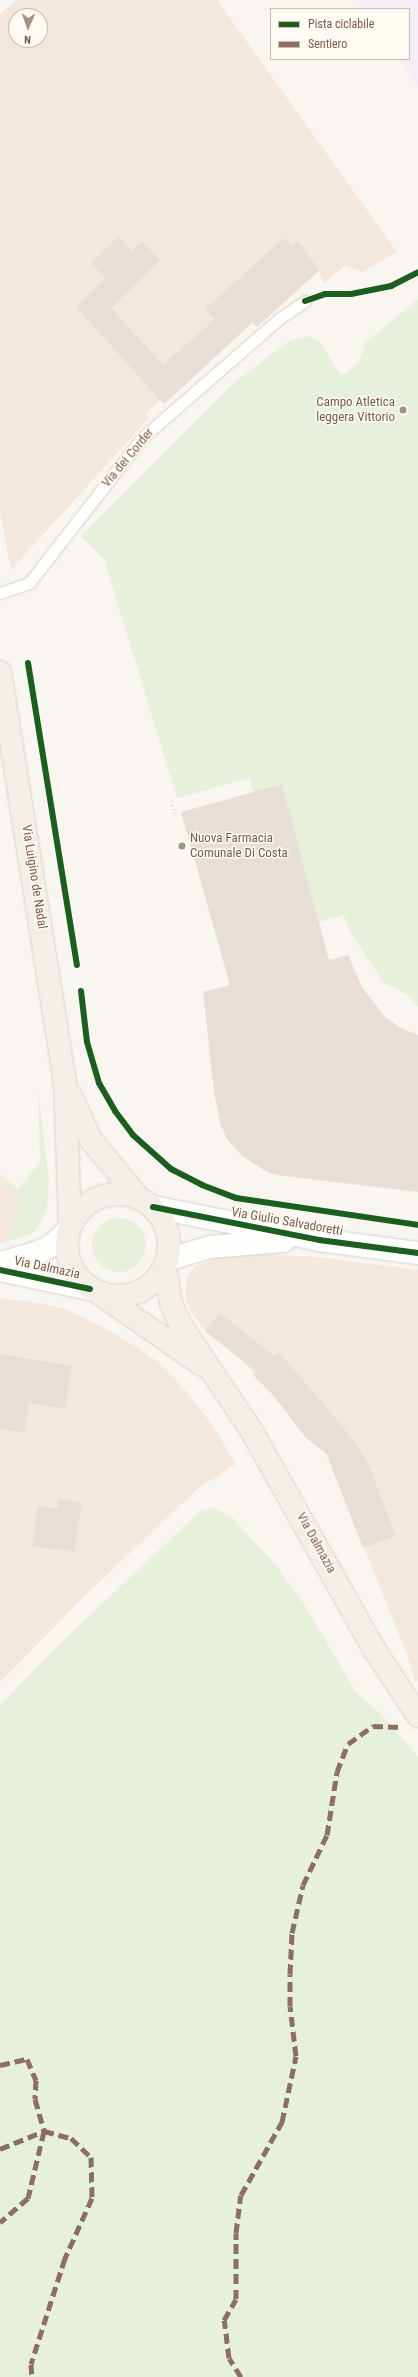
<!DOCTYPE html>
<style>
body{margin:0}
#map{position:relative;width:418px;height:2377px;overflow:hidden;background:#f9f5f0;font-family:"Roboto Condensed",sans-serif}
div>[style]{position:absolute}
.residential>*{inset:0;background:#f2e8de}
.education>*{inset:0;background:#f6eef6}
.green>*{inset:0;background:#e7f0db}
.round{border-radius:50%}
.building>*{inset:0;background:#e6ded7}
.path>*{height:2.5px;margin-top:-1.25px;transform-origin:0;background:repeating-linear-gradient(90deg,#dcd5d0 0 1px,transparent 0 4px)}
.roads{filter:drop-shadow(0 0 1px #d7d1cb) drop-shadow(0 0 1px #d7d1cb)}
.service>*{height:11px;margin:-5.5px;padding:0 5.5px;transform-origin:5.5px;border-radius:5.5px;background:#fefefd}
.minor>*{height:22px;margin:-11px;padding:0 11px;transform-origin:11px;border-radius:11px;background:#fefefd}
.tertiary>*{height:22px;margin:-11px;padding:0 11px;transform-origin:11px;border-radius:11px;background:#fefefd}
.primary>*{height:22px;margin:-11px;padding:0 11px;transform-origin:11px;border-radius:11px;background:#f3eee8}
.primary>.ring{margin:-11px;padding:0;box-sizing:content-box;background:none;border:22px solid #f3eee8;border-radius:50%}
.quiet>*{height:5px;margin-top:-2.5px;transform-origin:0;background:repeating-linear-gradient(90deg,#8d6e63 0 10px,transparent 0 15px)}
.cycleway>*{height:6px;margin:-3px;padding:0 3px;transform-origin:3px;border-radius:3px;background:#1b5e20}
.dots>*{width:11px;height:11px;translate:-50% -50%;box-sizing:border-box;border:2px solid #fffaf3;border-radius:50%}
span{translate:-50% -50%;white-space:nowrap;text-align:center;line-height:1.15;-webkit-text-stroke:3px #fffaf3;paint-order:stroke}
.poi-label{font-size:13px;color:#7a5c4d}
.right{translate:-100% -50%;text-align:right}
.left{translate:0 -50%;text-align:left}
.street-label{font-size:13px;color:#7a5c4d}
.legend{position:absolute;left:270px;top:8px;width:140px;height:52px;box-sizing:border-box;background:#fffaf3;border:1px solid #cabbb1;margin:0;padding:5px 7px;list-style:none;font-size:12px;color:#7a5c4d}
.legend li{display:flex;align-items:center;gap:8px;height:20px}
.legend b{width:20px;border:1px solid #cabbb1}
.north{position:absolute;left:8px;top:8px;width:40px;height:40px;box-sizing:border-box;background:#fffaf3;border:1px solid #cabbb1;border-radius:50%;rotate:182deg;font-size:11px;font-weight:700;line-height:16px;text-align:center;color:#7a5c4d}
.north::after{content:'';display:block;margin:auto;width:14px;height:18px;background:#a69286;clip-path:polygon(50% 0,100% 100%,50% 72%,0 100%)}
</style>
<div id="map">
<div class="residential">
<div style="clip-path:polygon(evenodd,16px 0,217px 0,397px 252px,362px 272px,345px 265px,324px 284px,319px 271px,257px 327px,252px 323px,164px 404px,160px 400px,146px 414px,149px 418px,11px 570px,0 512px,0 14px,16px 0,16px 16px,40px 16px,40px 40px,16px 40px,16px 16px)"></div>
<div style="clip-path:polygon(0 1181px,23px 1198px,6px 1242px,0 1243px)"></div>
<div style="clip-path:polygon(255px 1254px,317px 1257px,418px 1270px,418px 1681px,415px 1682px,407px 1654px,326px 1453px,306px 1438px,273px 1395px,239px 1357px,205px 1331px,191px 1312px,185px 1297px,187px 1276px,196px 1266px,222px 1257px)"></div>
<div style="clip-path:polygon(0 1298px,45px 1304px,65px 1309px,107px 1329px,138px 1348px,157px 1361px,186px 1391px,213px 1426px,236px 1464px,196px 1490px,88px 1593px,0 1682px)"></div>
</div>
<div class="education">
<div style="clip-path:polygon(357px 0,418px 0,418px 87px,398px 59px,409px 59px,409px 9px,363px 9px)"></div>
</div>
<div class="green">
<div style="clip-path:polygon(418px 299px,418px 1007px,407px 995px,383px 982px,350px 932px,344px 915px,319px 922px,282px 784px,253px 792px,249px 778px,177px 798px,104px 559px,81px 536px,236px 381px,289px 341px,307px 336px,316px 339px,322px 344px,341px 376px,359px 363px,365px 343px)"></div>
<div style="clip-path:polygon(38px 1087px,49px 1181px,47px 1209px,38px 1228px,31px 1234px,6px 1242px,23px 1198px,0 1181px,0 1174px,18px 1189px,40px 1162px)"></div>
<div class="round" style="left:92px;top:1218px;width:54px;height:54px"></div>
<div style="clip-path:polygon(215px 1508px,232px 1517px,279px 1569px,306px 1607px,356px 1692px,380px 1713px,418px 1757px,418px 2377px,0 2377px,0 1706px,46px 1657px,200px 1511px)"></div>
</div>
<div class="building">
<div style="clip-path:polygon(119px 236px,132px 251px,142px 241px,160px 260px,111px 308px,163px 365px,215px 319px,205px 309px,284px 238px,291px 247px,298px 241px,319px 270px,257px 327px,253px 322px,164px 404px,76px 307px,105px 278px,91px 263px)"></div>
<div style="clip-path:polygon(282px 784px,329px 960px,348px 955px,362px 987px,385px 1017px,401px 1028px,418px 1035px,418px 1192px,276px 1175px,265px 1171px,242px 1156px,227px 1139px,221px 1126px,214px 1092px,203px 992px,230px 985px,181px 812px)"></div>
<div style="clip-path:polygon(220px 1313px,274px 1356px,279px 1352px,343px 1427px,367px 1461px,396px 1536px,363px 1548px,326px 1453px,306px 1438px,273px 1395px,253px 1375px,257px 1372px,205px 1331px)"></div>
<div style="clip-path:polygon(0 1354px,72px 1366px,65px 1409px,29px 1403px,24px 1433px,0 1429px)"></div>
<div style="clip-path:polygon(59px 1499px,82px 1503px,74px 1552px,32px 1546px,38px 1506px,58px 1509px)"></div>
</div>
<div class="path">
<div style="left:171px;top:801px;width:13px;rotate:72deg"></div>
</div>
<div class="roads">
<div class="service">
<div style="left:0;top:593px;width:31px;rotate:-19deg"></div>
<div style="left:29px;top:583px;width:184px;rotate:-52.1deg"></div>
<div style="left:142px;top:438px;width:183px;rotate:-41deg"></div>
<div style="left:280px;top:318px;width:30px;rotate:-34deg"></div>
</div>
<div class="minor">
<div style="left:153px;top:1207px;width:169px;rotate:11.2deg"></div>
<div style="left:319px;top:1240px;width:100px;rotate:7.5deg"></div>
<div style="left:167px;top:1260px;width:45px;rotate:-16.8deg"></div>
<div style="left:210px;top:1247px;width:74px;rotate:-4.6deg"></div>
</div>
<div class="tertiary">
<div style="left:0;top:1263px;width:41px;rotate:-15.8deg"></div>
<div style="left:39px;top:1252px;width:15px;rotate:-28deg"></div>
<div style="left:52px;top:1245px;width:22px;rotate:-43deg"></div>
<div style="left:0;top:1270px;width:92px;rotate:11.9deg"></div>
</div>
<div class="primary">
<div style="left:0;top:672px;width:415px;rotate:81deg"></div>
<div style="left:65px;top:1082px;width:142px;rotate:88deg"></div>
<div style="left:70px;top:1094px;width:51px;rotate:65.5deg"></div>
<div style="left:91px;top:1140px;width:74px;rotate:50.5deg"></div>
<div class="ring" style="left:67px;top:1194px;width:80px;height:80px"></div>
<div style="left:165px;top:1266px;width:37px;rotate:81deg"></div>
<div style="left:171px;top:1303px;width:23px;rotate:67deg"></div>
<div style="left:180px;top:1324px;width:128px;rotate:56.2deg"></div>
<div style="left:251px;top:1430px;width:251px;rotate:60.7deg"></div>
<div style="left:374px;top:1649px;width:80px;rotate:56.7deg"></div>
<div style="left:100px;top:1294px;width:124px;rotate:34.8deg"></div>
</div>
</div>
<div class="quiet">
<div style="left:0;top:2065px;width:28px;rotate:-13deg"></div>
<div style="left:27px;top:2059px;width:23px;rotate:67deg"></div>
<div style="left:36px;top:2080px;width:19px;rotate:93deg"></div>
<div style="left:35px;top:2099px;width:33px;rotate:74deg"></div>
<div style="left:44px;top:2131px;width:69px;rotate:103.4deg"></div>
<div style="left:28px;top:2198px;width:37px;rotate:139deg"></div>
<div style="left:0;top:2149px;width:48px;rotate:-22.2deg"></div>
<div style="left:44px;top:2131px;width:28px;rotate:15deg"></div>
<div style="left:71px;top:2138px;width:28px;rotate:44deg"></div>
<div style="left:91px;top:2157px;width:41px;rotate:88.6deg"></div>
<div style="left:92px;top:2198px;width:66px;rotate:114.2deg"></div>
<div style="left:65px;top:2258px;width:111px;rotate:107.8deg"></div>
<div style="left:31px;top:2364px;width:13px;rotate:86deg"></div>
<div style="left:241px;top:2377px;width:22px;rotate:-122deg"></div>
<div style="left:229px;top:2358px;width:38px;rotate:-97deg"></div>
<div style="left:224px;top:2320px;width:24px;rotate:-60deg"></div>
<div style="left:236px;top:2299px;width:66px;rotate:-90deg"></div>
<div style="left:236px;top:2233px;width:38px;rotate:-83deg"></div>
<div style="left:241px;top:2195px;width:84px;rotate:-60.7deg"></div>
<div style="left:282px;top:2122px;width:67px;rotate:-78deg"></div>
<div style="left:296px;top:2056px;width:50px;rotate:-96.8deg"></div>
<div style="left:290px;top:2006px;width:32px;rotate:-90deg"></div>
<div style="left:290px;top:1974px;width:41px;rotate:-87.2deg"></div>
<div style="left:292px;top:1933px;width:49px;rotate:-77.1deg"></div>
<div style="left:303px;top:1885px;width:55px;rotate:-64.4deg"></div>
<div style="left:327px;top:1835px;width:64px;rotate:-81deg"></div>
<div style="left:337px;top:1772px;width:30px;rotate:-69deg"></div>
<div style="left:348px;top:1744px;width:31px;rotate:-36deg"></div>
<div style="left:373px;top:1726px;width:27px;rotate:2deg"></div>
</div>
<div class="cycleway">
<div style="left:305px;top:301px;width:21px;rotate:-19deg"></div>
<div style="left:325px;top:294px;width:26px"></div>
<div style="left:351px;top:294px;width:41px;rotate:-11.3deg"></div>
<div style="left:391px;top:286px;width:30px;rotate:-27deg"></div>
<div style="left:28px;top:663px;width:306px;rotate:80.8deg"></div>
<div style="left:81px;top:991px;width:51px;rotate:83.3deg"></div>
<div style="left:87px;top:1042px;width:43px;rotate:73.7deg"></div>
<div style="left:99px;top:1083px;width:32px;rotate:60deg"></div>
<div style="left:115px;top:1111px;width:30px;rotate:53deg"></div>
<div style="left:133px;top:1135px;width:51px;rotate:41.8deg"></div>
<div style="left:171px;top:1169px;width:35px;rotate:27deg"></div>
<div style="left:202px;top:1185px;width:36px;rotate:21deg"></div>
<div style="left:236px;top:1198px;width:184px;rotate:8.4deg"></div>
<div style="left:153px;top:1207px;width:169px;rotate:11.2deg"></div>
<div style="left:319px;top:1240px;width:100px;rotate:7.5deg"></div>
<div style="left:0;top:1270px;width:92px;rotate:11.9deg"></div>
</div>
<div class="dots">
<div style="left:403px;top:410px;background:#a69286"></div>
<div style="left:182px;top:846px;background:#a69286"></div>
</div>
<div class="poi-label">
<span class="right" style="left:395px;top:410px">Campo Atletica<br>leggera Vittorio</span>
<span class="left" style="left:190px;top:846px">Nuova Farmacia<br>Comunale Di Costa</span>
</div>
<div class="street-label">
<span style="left:128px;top:458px;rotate:-50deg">Via dei Corder</span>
<span style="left:34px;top:877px;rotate:81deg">Via Luigino de Nadal</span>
<span style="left:287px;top:1222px;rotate:10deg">Via Giulio Salvadoretti</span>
<span style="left:47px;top:1268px;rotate:12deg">Via Dalmazia</span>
<span style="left:316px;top:1543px;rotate:61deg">Via Dalmazia</span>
</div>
<ul class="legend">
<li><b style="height:5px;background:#1b5e20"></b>Pista ciclabile</li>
<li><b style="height:5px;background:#8d6e63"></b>Sentiero</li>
</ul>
<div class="north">N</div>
</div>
